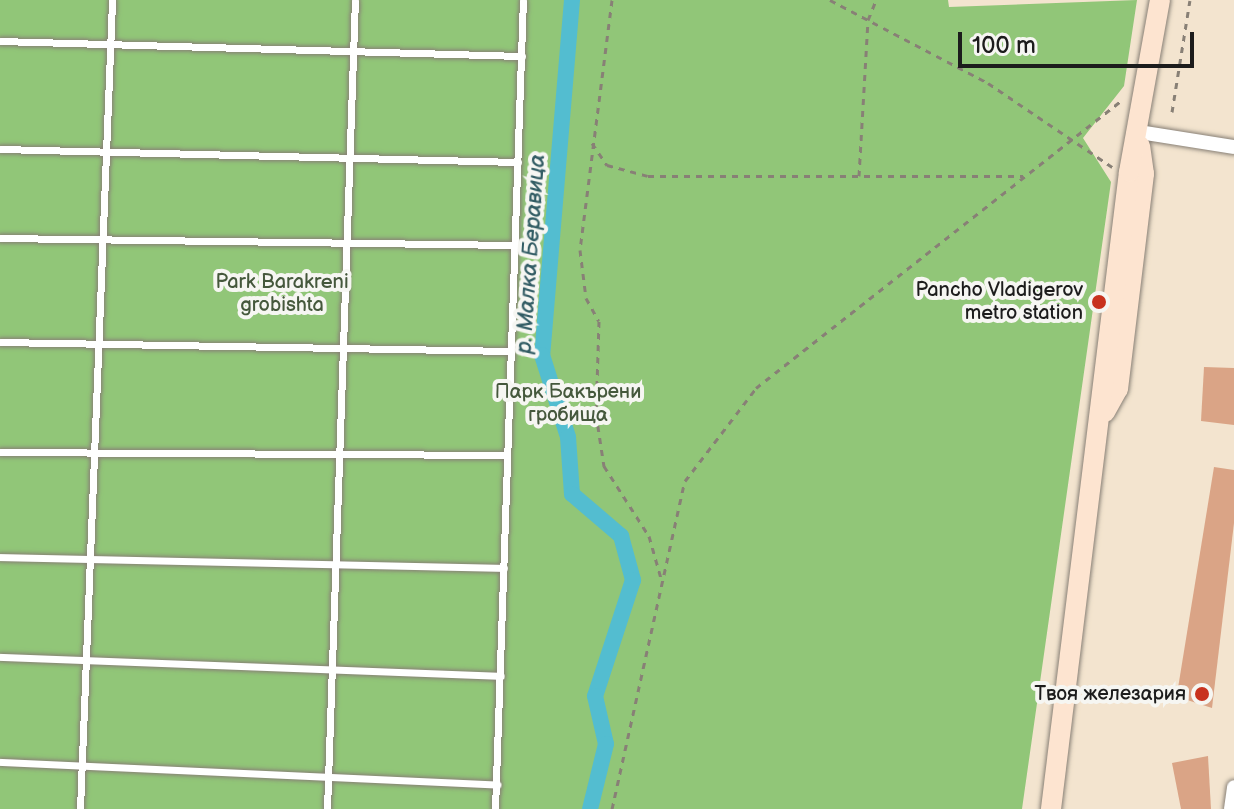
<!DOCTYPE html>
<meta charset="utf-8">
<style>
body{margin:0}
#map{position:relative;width:1234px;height:809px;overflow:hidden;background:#f3e4cf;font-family:"Balsamiq Sans",sans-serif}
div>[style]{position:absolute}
.green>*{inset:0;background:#91c678}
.canal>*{height:16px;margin:-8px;padding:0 8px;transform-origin:8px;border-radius:8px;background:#53bdd0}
.building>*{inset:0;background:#daa486}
.path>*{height:3px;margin-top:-1.5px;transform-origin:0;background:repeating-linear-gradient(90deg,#888076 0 6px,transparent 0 12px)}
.roads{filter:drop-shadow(0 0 2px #888076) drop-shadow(0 0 2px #888076)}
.lane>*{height:7px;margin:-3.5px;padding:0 3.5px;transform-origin:3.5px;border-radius:3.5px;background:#fff}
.street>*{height:14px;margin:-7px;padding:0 7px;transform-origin:7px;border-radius:7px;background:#fff}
.secondary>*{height:20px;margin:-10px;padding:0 10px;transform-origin:10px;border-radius:10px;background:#fde4d0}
.dots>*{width:22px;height:22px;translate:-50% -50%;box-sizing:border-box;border:4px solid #f6f6f2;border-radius:50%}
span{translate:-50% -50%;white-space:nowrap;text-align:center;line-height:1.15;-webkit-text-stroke:8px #f6f6f2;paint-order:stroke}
.park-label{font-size:20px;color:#45583c}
.poi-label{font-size:20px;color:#1c1c1c}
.right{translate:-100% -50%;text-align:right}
.water-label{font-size:22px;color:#325c64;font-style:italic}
.scale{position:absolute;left:958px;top:32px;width:236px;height:36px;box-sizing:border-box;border:4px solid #1c1c1c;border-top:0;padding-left:10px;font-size:24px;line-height:28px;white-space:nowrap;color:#1c1c1c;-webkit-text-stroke:6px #f6f6f2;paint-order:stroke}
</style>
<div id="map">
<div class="green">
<div style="clip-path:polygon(0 0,948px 0,949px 7px,1137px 0,1124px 86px,1083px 138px,1111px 182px,1022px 809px,0 809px)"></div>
</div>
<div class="canal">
<div style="left:572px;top:0;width:356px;rotate:94.8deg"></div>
<div style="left:542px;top:355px;width:86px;rotate:72.4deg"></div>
<div style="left:568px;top:437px;width:57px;rotate:86deg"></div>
<div style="left:572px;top:494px;width:65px;rotate:40.6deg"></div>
<div style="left:621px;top:536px;width:46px;rotate:74.7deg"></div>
<div style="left:633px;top:580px;width:122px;rotate:108.1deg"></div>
<div style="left:595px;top:696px;width:49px;rotate:77.1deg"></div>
<div style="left:606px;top:744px;width:67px;rotate:103.8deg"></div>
</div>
<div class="building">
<div style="clip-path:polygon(1204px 367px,1234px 368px,1234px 425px,1201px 421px)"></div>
<div style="clip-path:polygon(1214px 467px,1234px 470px,1234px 523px,1212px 708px,1181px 698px,1178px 688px)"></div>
<div style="clip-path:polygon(1208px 756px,1211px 809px,1181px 809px,1172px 763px)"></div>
</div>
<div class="path">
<div style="left:612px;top:0;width:252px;rotate:97.3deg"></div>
<div style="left:580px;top:250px;width:48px;rotate:82.9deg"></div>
<div style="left:586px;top:298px;width:26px;rotate:61deg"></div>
<div style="left:599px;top:321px;width:93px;rotate:91.8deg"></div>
<div style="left:596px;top:414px;width:53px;rotate:81.3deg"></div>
<div style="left:604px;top:466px;width:83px;rotate:57.3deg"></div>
<div style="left:649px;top:536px;width:44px;rotate:74.1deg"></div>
<div style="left:830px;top:0;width:178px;rotate:27.7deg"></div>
<div style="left:988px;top:83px;width:150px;rotate:34.1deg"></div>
<div style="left:1172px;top:112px;width:113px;rotate:-80.9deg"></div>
<div style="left:592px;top:143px;width:27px;rotate:56deg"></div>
<div style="left:607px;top:165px;width:42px;rotate:15deg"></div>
<div style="left:648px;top:176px;width:375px"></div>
<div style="left:859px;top:176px;width:156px;rotate:-86.7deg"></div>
<div style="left:868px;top:20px;width:22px;rotate:-68deg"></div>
<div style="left:612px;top:809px;width:336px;rotate:-77.5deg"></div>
<div style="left:685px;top:481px;width:117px;rotate:-52.6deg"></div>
<div style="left:756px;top:388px;width:467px;rotate:-38.2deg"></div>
</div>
<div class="roads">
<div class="lane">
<div style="left:0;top:41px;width:522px;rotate:1.65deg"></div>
<div style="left:0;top:149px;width:518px;rotate:1.44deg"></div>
<div style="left:0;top:238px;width:513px;rotate:0.78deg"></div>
<div style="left:0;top:342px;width:510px;rotate:1.01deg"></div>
<div style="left:0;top:452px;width:506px;rotate:0.34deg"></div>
<div style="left:0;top:557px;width:504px;rotate:1.25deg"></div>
<div style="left:0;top:657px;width:501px;rotate:2.17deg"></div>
<div style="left:0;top:762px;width:498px;rotate:2.6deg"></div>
<div style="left:80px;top:809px;width:810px;rotate:-87.73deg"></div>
<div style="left:327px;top:809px;width:809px;rotate:-88.02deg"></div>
<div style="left:495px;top:809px;width:809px;rotate:-88.02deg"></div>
</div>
<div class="street">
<div style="left:1139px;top:132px;width:96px;rotate:9deg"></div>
<div style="left:1231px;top:809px;width:22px;rotate:-82deg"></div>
</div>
<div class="secondary">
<div style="left:1105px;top:412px;width:26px;rotate:-61deg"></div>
<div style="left:1118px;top:389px;width:217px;rotate:-83.1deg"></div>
<div style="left:1144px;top:174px;width:28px;rotate:-98deg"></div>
<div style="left:1051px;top:809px;width:642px;rotate:-83.02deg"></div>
<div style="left:1129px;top:172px;width:175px;rotate:-79.8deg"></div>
</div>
</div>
<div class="dots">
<div style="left:1099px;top:302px;background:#c8321e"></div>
<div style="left:1202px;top:694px;background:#c8321e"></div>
</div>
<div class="park-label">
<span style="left:282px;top:294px">Park Barakreni<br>grobishta</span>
<span style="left:568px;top:404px">Парк Бакърени<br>гробища</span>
</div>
<div class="poi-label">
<span class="right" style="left:1083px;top:302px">Pancho Vladigerov<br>metro station</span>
<span class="right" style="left:1186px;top:694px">Твоя железария</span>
</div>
<div class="water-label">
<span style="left:531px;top:254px;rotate:-86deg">р. Малка Беравица</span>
</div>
<div class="scale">100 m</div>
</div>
